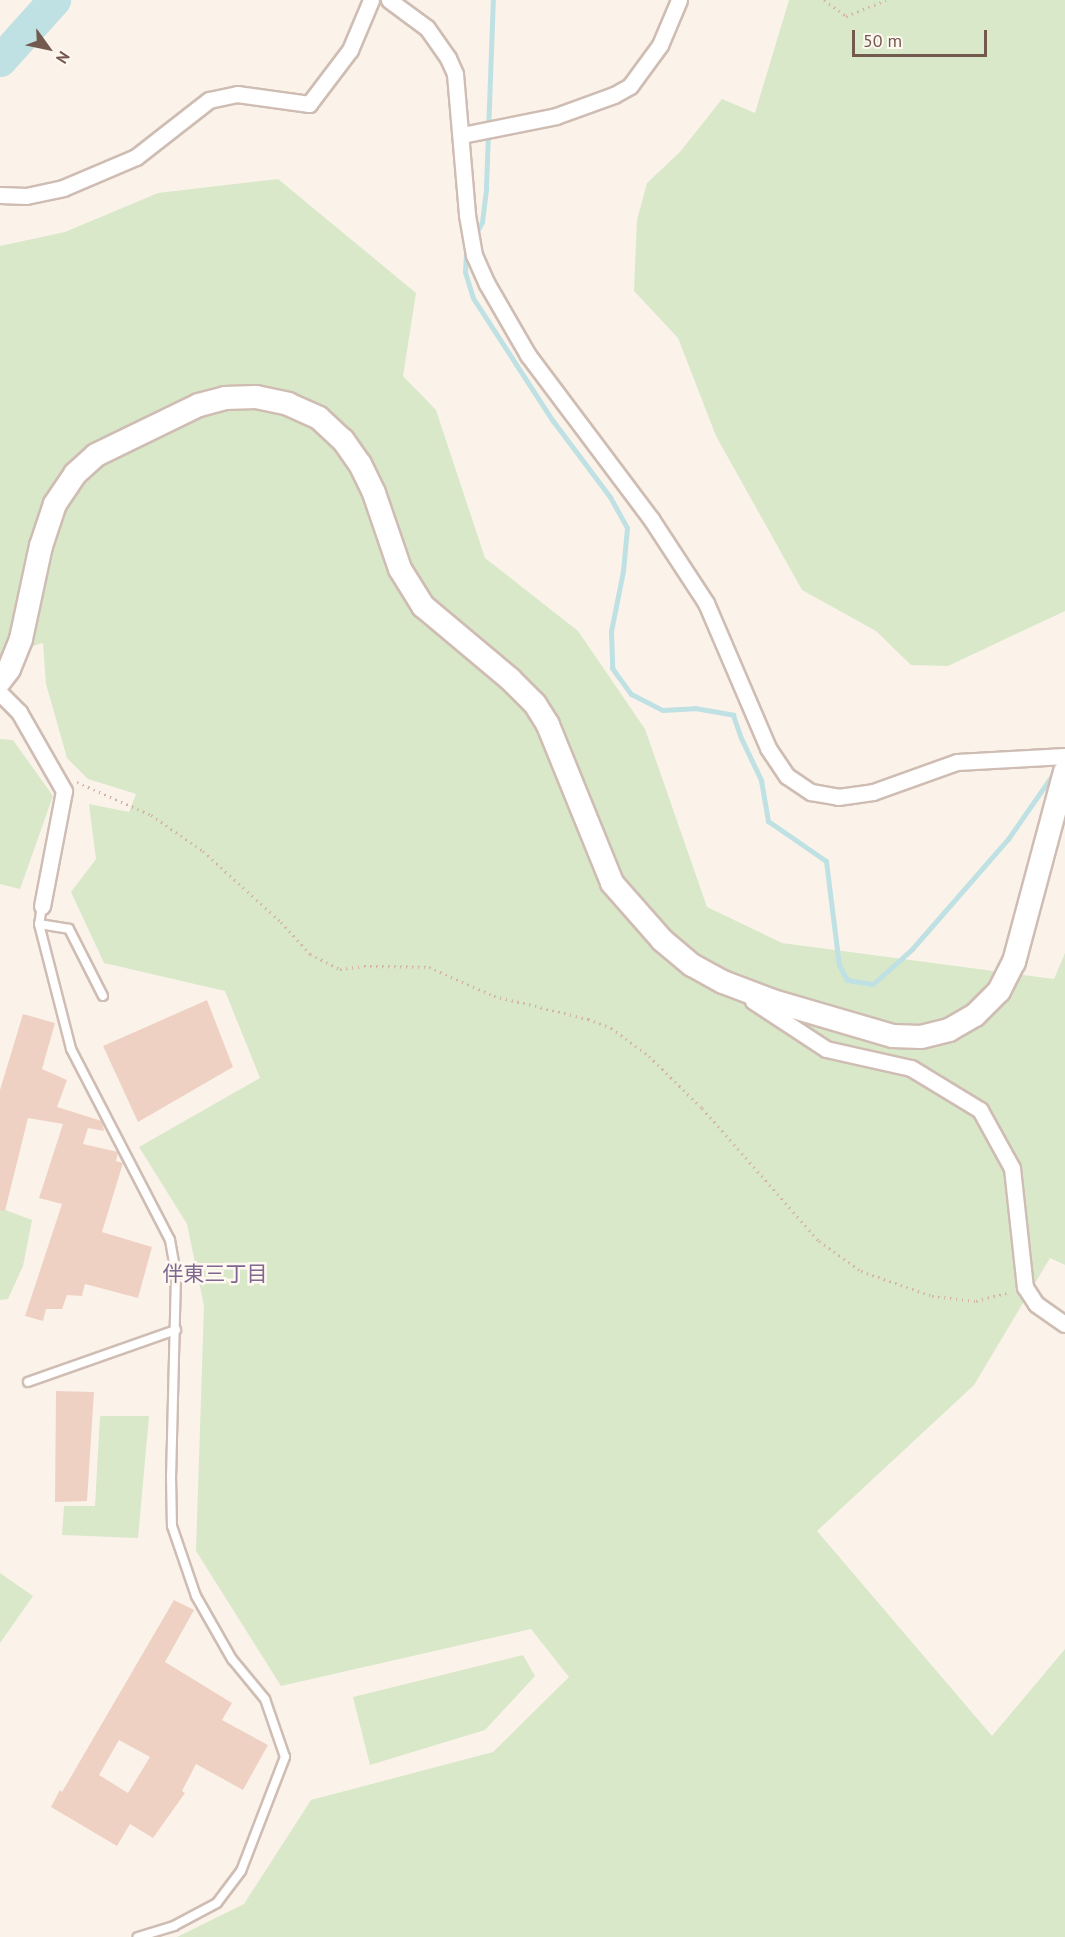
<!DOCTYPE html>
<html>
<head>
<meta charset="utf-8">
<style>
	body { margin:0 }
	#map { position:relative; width:1065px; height:1937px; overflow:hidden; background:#fbf3ea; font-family:"PT Sans","Noto Sans JP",sans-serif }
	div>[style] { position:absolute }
	.green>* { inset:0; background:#d8e8c9 }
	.stream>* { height:5px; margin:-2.5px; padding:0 2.5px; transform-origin:2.5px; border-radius:2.5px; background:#bfe1e4 }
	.river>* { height:33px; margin:-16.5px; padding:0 16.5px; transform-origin:16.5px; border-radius:16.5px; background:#bfe1e4 }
	.building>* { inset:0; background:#efd1c4 }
	.path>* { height:3px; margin-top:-1.5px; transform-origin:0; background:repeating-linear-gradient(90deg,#d4b5a6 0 1.5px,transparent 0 6px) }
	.roads { filter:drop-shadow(2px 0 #cfbdb3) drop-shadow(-2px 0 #cfbdb3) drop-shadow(0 2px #cfbdb3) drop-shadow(0 -2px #cfbdb3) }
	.lane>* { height:8px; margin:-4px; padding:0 4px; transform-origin:4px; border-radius:4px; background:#fff }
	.street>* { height:15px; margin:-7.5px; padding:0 7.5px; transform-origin:7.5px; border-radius:7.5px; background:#fff }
	.secondary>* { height:22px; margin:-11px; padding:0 11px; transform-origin:11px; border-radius:11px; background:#fff }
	span { translate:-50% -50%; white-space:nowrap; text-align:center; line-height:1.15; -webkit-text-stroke:5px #fef8f0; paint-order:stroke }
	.neighbourhood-label { font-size:21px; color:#7f6790 }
	.north { position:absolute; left:18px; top:18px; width:60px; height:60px; -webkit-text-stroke:4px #fef8f0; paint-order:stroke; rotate:123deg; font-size:16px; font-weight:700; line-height:24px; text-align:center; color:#74594f }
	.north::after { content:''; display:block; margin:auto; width:21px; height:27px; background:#74594f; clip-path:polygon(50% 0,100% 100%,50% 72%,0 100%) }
	.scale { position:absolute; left:852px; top:30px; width:135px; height:27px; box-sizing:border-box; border:3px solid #74594f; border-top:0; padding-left:8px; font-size:18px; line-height:21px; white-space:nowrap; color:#74594f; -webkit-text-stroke:4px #fef8f0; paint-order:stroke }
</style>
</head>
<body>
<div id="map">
	<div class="green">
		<i style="clip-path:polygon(789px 0,1065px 0,1065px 611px,948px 666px,911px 665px,876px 631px,802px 590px,716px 436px,678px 338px,634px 291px,637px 220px,647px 183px,680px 152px,722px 99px,755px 113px)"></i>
		<i style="clip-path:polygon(278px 179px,416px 293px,403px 376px,436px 410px,485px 558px,578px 631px,645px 729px,707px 907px,782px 943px,1054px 979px,1065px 953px,1065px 1265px,1050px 1258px,974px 1385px,817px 1531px,992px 1736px,1065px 1649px,1065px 1937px,177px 1937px,244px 1904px,311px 1800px,493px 1752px,569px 1677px,531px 1629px,281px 1686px,196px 1551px,204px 1306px,187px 1224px,139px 1147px,260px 1078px,225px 991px,104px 963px,71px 892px,96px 859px,89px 804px,129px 812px,136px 794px,88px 779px,67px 758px,46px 684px,43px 643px,0 655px,0 246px,65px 232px,158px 193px)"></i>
		<i style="clip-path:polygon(0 739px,13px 740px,53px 796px,20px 889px,0 884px)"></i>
		<i style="clip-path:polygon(0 1208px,32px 1220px,23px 1266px,8px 1299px,0 1300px)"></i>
		<i style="clip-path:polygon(100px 1416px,149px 1416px,138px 1538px,62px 1535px,64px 1506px,95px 1506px)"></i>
		<i style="clip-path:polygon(0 1573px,33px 1596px,0 1643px)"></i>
		<i style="clip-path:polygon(523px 1655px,535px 1676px,485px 1730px,370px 1765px,353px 1697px)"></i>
	</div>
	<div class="stream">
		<i style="left:474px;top:236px;width:16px;rotate:-60deg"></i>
		<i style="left:482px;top:222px;width:35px;rotate:-83deg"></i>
		<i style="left:486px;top:187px;width:187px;rotate:-87.9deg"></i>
		<i style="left:469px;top:247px;width:7px;rotate:117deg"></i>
		<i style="left:466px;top:253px;width:19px;rotate:93deg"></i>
		<i style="left:465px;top:272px;width:27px;rotate:73deg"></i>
		<i style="left:473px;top:298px;width:147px;rotate:57deg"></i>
		<i style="left:553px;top:421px;width:95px;rotate:53.1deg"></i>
		<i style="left:610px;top:497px;width:35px;rotate:61deg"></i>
		<i style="left:627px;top:528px;width:43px;rotate:95.3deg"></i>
		<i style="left:623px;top:571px;width:61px;rotate:101.3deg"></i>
		<i style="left:611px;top:631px;width:37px;rotate:88deg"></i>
		<i style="left:612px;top:668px;width:32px;rotate:54deg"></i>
		<i style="left:631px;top:694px;width:35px;rotate:27deg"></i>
		<i style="left:662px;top:710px;width:33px;rotate:-3deg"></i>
		<i style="left:695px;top:708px;width:39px;rotate:10deg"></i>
		<i style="left:733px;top:715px;width:24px;rotate:71deg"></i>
		<i style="left:741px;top:738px;width:47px;rotate:64.5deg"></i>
		<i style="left:761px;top:780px;width:42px;rotate:80.3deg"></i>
		<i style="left:768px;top:821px;width:70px;rotate:34.6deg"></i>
		<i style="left:826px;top:861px;width:105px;rotate:82.9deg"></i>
		<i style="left:839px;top:965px;width:17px;rotate:62deg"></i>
		<i style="left:847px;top:980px;width:26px;rotate:9deg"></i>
		<i style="left:873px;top:984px;width:52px;rotate:-41.9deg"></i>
		<i style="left:912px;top:949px;width:146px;rotate:-48.9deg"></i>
		<i style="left:1008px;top:839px;width:84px;rotate:-55.2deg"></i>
	</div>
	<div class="river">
		<i style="left:0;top:60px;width:81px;rotate:-48deg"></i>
	</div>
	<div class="building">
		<i style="clip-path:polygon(207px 1000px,233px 1067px,138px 1122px,103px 1046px)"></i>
		<i style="clip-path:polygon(23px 1014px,55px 1023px,42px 1069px,67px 1080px,57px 1107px,102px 1121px,104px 1131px,88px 1128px,83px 1144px,118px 1152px,116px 1161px,123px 1163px,102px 1232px,152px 1247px,138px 1298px,85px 1284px,82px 1296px,67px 1295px,62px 1309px,46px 1309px,43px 1321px,25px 1316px,62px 1204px,39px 1198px,63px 1124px,28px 1118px,5px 1211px,0 1210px,0 1090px)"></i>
		<i style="clip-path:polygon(56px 1391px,94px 1392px,87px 1501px,55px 1502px)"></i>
		<i style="clip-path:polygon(evenodd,174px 1600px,194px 1610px,165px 1662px,232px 1703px,222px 1720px,268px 1745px,243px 1790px,196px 1764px,182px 1791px,185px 1793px,153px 1838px,130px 1824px,117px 1846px,51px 1807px,60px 1790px,62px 1792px,174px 1600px,119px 1740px,150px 1757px,128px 1793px,99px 1775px,119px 1740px)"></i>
	</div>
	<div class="path">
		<i style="left:824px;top:0;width:27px;rotate:36deg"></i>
		<i style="left:846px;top:16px;width:43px;rotate:-21.8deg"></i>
		<i style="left:77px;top:782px;width:81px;rotate:24deg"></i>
		<i style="left:151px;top:815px;width:63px;rotate:34.7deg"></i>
		<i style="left:203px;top:851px;width:105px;rotate:42.3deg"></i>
		<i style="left:281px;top:922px;width:43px;rotate:47.8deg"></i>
		<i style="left:310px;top:954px;width:34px;rotate:27deg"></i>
		<i style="left:340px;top:969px;width:24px;rotate:-7deg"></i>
		<i style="left:364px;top:966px;width:65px;rotate:0.9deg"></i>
		<i style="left:429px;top:967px;width:71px;rotate:24deg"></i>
		<i style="left:494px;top:996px;width:97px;rotate:13.7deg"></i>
		<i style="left:588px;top:1019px;width:25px;rotate:21deg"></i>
		<i style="left:611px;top:1028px;width:47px;rotate:36.4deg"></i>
		<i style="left:649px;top:1056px;width:74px;rotate:44.5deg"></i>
		<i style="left:702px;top:1108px;width:177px;rotate:48.7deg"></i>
		<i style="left:819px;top:1241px;width:52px;rotate:35.5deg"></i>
		<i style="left:861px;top:1271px;width:75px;rotate:19.4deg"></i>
		<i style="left:932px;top:1296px;width:44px;rotate:6.5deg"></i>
		<i style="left:976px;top:1301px;width:34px;rotate:-15deg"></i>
	</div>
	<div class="roads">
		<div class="lane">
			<i style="left:42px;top:906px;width:18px;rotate:99deg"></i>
			<i style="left:39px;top:924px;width:129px;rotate:75.6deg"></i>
			<i style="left:71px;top:1049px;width:215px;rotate:62.6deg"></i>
			<i style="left:170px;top:1240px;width:36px;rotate:80deg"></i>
			<i style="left:176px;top:1275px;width:201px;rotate:91.4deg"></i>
			<i style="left:171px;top:1476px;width:50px;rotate:88.9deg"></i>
			<i style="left:172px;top:1526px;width:74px;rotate:71.1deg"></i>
			<i style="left:196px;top:1596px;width:73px;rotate:60.3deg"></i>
			<i style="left:232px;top:1659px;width:52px;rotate:50.5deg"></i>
			<i style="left:265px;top:1699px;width:61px;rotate:71deg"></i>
			<i style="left:285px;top:1757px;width:122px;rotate:111.1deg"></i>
			<i style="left:241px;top:1871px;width:40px;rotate:127deg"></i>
			<i style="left:217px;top:1903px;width:49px;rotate:151.9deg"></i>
			<i style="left:174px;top:1926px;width:38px;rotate:163deg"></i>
			<i style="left:39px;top:924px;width:30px;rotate:9deg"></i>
			<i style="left:69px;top:929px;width:75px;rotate:63.1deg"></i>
			<i style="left:28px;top:1382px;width:157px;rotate:-19.4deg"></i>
		</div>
		<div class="street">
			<i style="left:389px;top:0;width:47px;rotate:36.4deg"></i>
			<i style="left:427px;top:28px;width:37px;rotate:55deg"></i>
			<i style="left:448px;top:58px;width:17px;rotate:66deg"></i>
			<i style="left:455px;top:74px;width:142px;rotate:85.1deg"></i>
			<i style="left:467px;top:215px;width:41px;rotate:80.1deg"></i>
			<i style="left:474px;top:255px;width:32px;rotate:66deg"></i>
			<i style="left:487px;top:284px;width:82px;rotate:60deg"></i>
			<i style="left:528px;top:355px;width:205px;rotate:53.1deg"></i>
			<i style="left:651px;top:519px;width:100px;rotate:56.8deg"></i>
			<i style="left:706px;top:603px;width:158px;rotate:66.8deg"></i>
			<i style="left:768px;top:748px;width:34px;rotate:56deg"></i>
			<i style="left:787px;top:776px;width:29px;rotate:34deg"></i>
			<i style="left:811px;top:792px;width:27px;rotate:10deg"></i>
			<i style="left:838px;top:797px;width:35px;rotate:-8deg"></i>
			<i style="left:873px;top:792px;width:89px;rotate:-19.7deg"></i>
			<i style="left:957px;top:762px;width:108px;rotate:-3.2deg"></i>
			<i style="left:462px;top:135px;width:96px;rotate:-11.4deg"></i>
			<i style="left:556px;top:116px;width:62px;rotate:-19.9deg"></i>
			<i style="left:614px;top:95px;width:18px;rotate:-29deg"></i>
			<i style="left:630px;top:86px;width:51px;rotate:-53.8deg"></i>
			<i style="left:660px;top:45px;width:49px;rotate:-67.1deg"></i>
			<i style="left:0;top:195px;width:26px;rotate:2deg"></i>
			<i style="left:26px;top:196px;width:38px;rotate:-12deg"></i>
			<i style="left:63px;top:188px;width:79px;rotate:-23deg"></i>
			<i style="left:136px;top:157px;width:93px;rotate:-38deg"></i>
			<i style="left:209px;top:100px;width:29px;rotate:-12deg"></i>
			<i style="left:237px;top:94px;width:73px;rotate:7.9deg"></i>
			<i style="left:309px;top:104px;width:68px;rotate:-52.8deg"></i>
			<i style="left:350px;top:50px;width:54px;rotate:-67.2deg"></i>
			<i style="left:0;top:693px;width:27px;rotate:45deg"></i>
			<i style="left:19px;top:712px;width:91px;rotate:60.3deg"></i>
			<i style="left:64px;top:791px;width:117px;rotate:100.8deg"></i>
			<i style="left:753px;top:1001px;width:87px;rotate:33.3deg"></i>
			<i style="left:826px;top:1049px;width:87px;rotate:12.6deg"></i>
			<i style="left:911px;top:1068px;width:81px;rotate:31.3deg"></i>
			<i style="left:980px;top:1110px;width:66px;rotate:61.1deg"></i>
			<i style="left:1012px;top:1168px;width:120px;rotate:83.8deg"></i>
			<i style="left:1025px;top:1287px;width:20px;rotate:57deg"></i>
			<i style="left:1036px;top:1304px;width:35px;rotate:35deg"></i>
		</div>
		<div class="secondary">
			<i style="left:0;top:681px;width:15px;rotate:-53deg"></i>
			<i style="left:9px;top:669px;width:32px;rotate:-68deg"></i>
			<i style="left:21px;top:639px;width:95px;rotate:-77.9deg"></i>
			<i style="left:41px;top:546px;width:44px;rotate:-71.6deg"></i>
			<i style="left:55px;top:504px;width:36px;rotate:-56deg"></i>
			<i style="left:75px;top:474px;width:28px;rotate:-42deg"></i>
			<i style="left:96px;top:455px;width:114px;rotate:-25.9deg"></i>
			<i style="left:199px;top:405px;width:27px;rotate:-15deg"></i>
			<i style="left:225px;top:398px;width:31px;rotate:-2deg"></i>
			<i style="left:256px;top:397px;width:33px;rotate:12deg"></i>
			<i style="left:288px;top:404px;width:34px;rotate:24deg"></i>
			<i style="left:319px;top:418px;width:33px;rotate:43deg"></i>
			<i style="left:343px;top:440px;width:29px;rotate:55deg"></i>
			<i style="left:360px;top:464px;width:32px;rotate:64deg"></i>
			<i style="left:374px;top:493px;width:80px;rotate:71.1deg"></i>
			<i style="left:400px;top:569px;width:44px;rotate:58.1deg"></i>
			<i style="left:423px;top:606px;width:114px;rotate:40deg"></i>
			<i style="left:510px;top:679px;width:35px;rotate:45deg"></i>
			<i style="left:535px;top:704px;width:25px;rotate:58deg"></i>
			<i style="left:548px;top:725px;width:170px;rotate:67.9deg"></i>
			<i style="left:612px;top:883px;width:76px;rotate:48.7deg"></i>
			<i style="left:662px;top:940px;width:39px;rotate:40deg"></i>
			<i style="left:692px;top:965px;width:35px;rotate:29deg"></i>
			<i style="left:723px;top:982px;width:53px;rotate:20.8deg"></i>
			<i style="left:773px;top:1001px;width:125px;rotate:16.3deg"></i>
			<i style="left:893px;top:1036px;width:28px;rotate:2deg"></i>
			<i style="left:921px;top:1037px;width:29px;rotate:-14deg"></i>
			<i style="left:949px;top:1030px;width:30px;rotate:-30deg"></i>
			<i style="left:975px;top:1015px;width:34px;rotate:-45deg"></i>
			<i style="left:999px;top:991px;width:33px;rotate:-63deg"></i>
			<i style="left:1014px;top:962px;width:197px;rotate:-75deg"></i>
		</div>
	</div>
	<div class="neighbourhood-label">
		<span style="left:215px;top:1274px">伴東三丁目</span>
	</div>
	<div class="north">N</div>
	<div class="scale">50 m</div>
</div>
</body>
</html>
